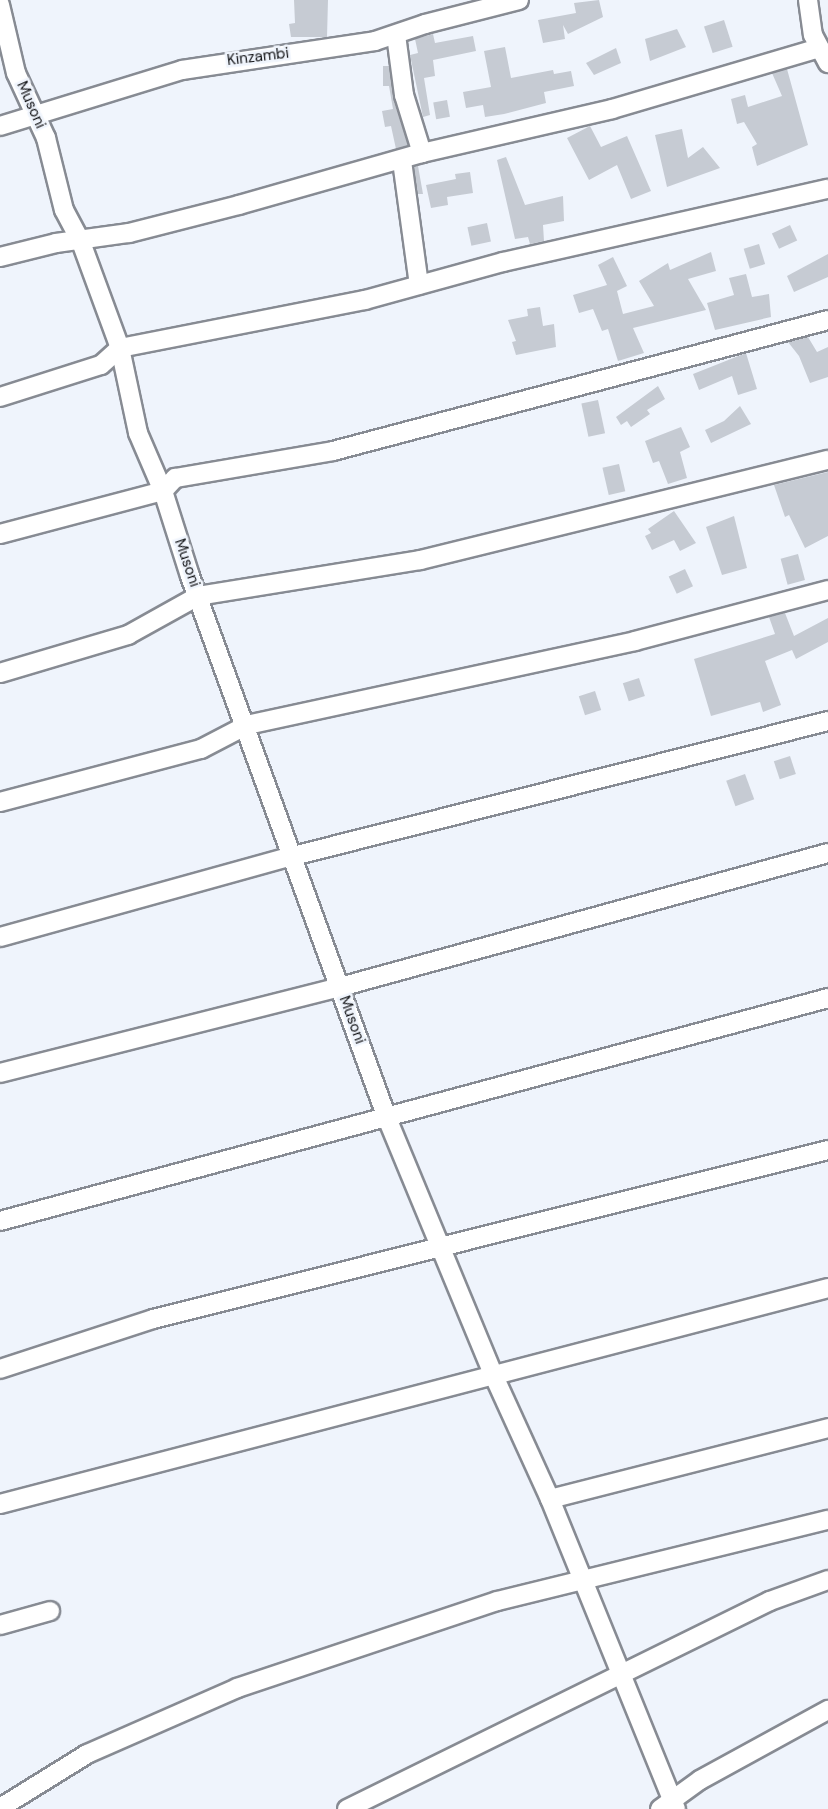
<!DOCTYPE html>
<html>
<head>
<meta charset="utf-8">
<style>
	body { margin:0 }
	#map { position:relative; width:828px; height:1809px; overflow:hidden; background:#eff4fc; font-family:"DM Sans",sans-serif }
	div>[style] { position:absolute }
	.building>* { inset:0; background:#c6cbd3; transform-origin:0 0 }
	.roads { filter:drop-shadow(2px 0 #878b93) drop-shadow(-2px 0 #878b93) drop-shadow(0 2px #878b93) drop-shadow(0 -2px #878b93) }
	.street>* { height:18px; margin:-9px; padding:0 9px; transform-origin:9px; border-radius:9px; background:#fff }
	span { translate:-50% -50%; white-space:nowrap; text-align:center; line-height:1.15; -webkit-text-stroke:5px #eff4fc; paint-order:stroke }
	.street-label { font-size:15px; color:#121316 }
</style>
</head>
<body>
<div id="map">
	<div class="building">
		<i style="clip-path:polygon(294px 0,328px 0,327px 37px,291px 37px,289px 24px,295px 23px)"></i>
		<i style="clip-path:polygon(599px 0,603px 17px,568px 34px,563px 25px,565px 39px,543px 43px,538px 20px,576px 13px,574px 3px)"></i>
		<i style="left:724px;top:20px;width:28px;height:21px;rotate:72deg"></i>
		<i style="clip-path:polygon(677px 29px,686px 47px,650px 61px,645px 39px)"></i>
		<i style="clip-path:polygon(433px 34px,435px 43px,473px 36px,476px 51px,433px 60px,435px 76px,424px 78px,430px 115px,423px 117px,410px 55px,418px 53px,415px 39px)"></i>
		<i style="clip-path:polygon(505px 47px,511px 78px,553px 70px,554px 74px,571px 71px,574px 86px,544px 92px,546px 103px,504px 114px,485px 117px,483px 105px,466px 108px,463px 92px,491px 87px,484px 51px)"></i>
		<i style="clip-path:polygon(616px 48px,621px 63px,594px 75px,586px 63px)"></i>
		<i style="clip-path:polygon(383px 66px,389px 66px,393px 98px,408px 145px,396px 149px,391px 126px,385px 127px,382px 111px,393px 109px,389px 86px,383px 86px)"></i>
		<i style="clip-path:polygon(787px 69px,808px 145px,757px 166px,752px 147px,757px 144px,744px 122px,737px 124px,731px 99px,745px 95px,748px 107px,782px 96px,772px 73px)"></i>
		<i style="left:447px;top:100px;width:17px;height:14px;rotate:80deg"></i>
		<i style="clip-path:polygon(590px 126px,601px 147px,627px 136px,651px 191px,631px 199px,617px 165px,589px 180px,567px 138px)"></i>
		<i style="clip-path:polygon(682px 129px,688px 158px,703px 147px,720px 168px,667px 187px,655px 135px)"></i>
		<i style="clip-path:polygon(506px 157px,525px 205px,563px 196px,564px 221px,543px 225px,544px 241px,530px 244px,528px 237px,515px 239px,497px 160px)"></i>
		<i style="clip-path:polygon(418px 166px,423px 194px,418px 194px,414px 167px)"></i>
		<i style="clip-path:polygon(470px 172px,473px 193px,447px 197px,448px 205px,431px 208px,426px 185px,456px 179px,455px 174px)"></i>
		<i style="left:487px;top:223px;width:19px;height:20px;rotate:78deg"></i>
		<i style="left:790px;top:225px;width:17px;height:20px;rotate:65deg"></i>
		<i style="left:759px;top:244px;width:21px;height:16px;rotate:73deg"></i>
		<i style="clip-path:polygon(711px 252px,716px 271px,688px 279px,706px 310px,633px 328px,644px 353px,618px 361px,608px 329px,602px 331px,593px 309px,579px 313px,573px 295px,607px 285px,598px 265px,613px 257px,627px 286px,617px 291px,623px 314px,654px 306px,639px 281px,668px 263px,670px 270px)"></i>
		<i style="clip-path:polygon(828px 254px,828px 277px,794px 292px,787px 276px)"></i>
		<i style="clip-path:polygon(746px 274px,752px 297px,769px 294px,771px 317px,715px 330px,707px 303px,734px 295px,729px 278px)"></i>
		<i style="clip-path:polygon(540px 307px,543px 326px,554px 324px,556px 347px,516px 355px,512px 342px,516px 341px,508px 320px,528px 316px,527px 309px)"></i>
		<i style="clip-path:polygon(808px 337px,817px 352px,828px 347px,828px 377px,810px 383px,799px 356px,788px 342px)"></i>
		<i style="clip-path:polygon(746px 353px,757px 389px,738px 395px,732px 376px,699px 390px,693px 374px)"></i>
		<i style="clip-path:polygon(658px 386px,665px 399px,647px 410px,650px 414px,631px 427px,627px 421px,621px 425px,616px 417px)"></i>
		<i style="left:598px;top:400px;width:34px;height:17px;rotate:78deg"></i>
		<i style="clip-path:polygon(740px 406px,751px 424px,711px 443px,705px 430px,724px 421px)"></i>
		<i style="clip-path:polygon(681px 427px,690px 447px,680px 452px,687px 478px,668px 484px,659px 461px,653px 463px,645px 441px)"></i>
		<i style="left:619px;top:464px;width:28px;height:17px;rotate:77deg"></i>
		<i style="clip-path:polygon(828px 472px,828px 536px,805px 548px,789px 515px,785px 517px,774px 485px)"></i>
		<i style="clip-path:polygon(674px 511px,696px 543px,680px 551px,674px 540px,652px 550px,645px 536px,651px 533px,648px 529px)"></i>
		<i style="clip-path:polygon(734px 516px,747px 568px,722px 575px,706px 527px)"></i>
		<i style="left:798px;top:554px;width:27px;height:18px;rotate:75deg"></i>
		<i style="left:685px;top:569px;width:19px;height:18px;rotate:65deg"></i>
		<i style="clip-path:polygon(785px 613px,794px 636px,828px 618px,828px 642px,796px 659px,792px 650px,765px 661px,781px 705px,763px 712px,760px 702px,711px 716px,694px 659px,775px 634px,769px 617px)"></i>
		<i style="left:639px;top:678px;width:19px;height:17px;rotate:72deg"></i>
		<i style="left:595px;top:691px;width:20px;height:17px;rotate:72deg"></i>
		<i style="left:790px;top:756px;width:19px;height:17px;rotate:72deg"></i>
		<i style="left:745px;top:774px;width:27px;height:20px;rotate:70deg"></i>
	</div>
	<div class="roads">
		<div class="street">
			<i style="left:808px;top:0;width:35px;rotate:82deg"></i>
			<i style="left:813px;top:35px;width:32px;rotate:62deg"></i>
			<i style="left:0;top:5px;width:70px;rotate:76.8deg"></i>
			<i style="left:16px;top:73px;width:72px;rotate:65.2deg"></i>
			<i style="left:46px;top:138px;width:74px;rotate:76deg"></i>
			<i style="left:64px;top:210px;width:36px;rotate:62deg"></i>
			<i style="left:81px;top:242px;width:113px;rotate:69.8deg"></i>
			<i style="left:120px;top:348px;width:87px;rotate:78deg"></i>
			<i style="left:138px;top:433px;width:63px;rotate:66.7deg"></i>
			<i style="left:163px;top:491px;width:89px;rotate:72.4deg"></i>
			<i style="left:190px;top:576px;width:577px;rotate:70.03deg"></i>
			<i style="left:387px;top:1118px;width:277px;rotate:67.5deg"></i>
			<i style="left:493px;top:1374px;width:137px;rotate:65.5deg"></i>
			<i style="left:550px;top:1499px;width:335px;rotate:67.9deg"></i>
			<i style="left:396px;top:35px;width:61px;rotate:82.4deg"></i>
			<i style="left:404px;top:95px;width:61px;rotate:72.8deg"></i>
			<i style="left:0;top:126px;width:190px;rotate:-17.1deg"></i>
			<i style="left:182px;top:70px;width:195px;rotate:-8.5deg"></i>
			<i style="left:375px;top:41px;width:53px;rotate:-18.8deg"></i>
			<i style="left:425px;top:24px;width:97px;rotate:-14.3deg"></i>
			<i style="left:402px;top:161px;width:125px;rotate:82.2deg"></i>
			<i style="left:0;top:257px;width:58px;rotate:-14deg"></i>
			<i style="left:56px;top:243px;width:74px;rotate:-7.8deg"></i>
			<i style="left:129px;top:233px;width:114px;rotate:-14.3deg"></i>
			<i style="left:239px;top:205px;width:190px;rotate:-15.9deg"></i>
			<i style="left:422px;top:153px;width:195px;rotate:-13deg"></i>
			<i style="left:612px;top:109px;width:216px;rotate:-16.4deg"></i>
			<i style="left:0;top:397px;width:106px;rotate:-17.6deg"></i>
			<i style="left:101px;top:365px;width:25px;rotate:-42deg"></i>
			<i style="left:120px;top:348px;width:250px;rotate:-11.1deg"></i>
			<i style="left:365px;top:300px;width:143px;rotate:-15.4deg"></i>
			<i style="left:503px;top:262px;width:333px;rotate:-12.7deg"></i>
			<i style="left:0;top:534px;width:169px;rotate:-14.8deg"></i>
			<i style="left:163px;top:491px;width:18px;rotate:-47deg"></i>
			<i style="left:175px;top:478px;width:160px;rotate:-9.7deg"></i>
			<i style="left:333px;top:451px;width:512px;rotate:-14.82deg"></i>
			<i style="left:0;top:673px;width:134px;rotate:-16.5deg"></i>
			<i style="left:128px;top:635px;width:80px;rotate:-29.1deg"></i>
			<i style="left:198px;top:596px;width:225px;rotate:-9.2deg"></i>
			<i style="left:420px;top:560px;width:420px;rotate:-13.8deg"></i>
			<i style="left:0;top:802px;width:208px;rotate:-14.8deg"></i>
			<i style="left:201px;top:749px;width:52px;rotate:-27.6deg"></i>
			<i style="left:247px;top:725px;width:397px;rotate:-12.2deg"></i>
			<i style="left:635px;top:641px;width:200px;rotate:-14.8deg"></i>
			<i style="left:0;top:937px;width:304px;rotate:-15.5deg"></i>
			<i style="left:293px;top:856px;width:552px;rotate:-14.16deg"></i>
			<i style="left:0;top:1073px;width:351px;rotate:-14.2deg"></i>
			<i style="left:340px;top:987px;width:506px;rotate:-15.35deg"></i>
			<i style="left:0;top:1221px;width:858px;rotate:-15.07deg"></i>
			<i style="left:0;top:1369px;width:161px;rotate:-18.1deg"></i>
			<i style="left:153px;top:1319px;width:696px;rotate:-14.06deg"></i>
			<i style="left:550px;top:1499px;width:287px;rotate:-14.3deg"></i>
			<i style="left:0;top:1504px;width:856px;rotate:-14.62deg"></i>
			<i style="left:0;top:1625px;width:52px;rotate:-15.6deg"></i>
			<i style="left:0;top:1808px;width:102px;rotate:-31.8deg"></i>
			<i style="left:87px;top:1754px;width:164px;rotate:-23.7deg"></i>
			<i style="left:237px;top:1688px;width:274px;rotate:-18.5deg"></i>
			<i style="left:497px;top:1601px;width:341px;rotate:-13.8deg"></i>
			<i style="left:347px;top:1809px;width:471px;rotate:-26.2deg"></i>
			<i style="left:770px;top:1601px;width:62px;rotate:-19.9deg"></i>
			<i style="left:660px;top:1809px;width:49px;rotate:-35.9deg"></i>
			<i style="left:700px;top:1780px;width:146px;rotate:-28.7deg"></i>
		</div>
	</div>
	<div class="street-label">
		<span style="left:258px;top:57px;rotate:-7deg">Kinzambi</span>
		<span style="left:31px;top:105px;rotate:66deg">Musoni</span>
		<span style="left:187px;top:563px;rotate:71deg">Musoni</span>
		<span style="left:352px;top:1020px;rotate:70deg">Musoni</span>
	</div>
</div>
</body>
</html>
